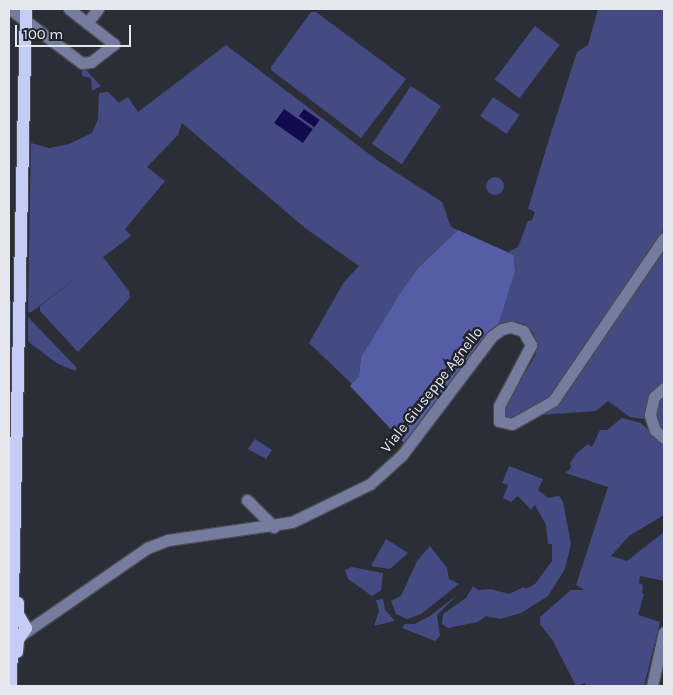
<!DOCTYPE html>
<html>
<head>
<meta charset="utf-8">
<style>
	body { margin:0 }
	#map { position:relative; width:673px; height:695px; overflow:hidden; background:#2c2e37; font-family:Karla,sans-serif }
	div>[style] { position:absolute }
	.green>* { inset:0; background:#444a82; transform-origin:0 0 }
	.round { border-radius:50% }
	.forest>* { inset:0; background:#565da7 }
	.water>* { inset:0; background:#12094e; transform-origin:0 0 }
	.roads { filter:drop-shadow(1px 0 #4a4c54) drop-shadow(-1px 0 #4a4c54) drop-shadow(0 1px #4a4c54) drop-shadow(0 -1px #4a4c54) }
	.minor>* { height:11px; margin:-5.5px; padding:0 5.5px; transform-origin:5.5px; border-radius:5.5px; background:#767c9e }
	.major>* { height:12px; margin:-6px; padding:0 6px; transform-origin:6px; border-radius:6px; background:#c5ccf6 }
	span { translate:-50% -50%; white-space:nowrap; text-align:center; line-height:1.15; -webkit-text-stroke:5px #22242d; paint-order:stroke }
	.street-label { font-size:15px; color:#e5e7ed }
	.frame { position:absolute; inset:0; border:10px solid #e5e7ed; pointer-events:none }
	.scale { position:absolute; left:15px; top:25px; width:116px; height:22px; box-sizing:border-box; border:2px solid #e5e7ed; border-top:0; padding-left:6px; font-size:15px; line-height:18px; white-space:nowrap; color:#e5e7ed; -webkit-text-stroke:4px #22242d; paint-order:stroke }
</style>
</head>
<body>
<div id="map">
	<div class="green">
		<i style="clip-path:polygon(598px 9px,664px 9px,664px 229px,553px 395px,510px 419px,504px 419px,504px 408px,535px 356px,537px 347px,534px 334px,526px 325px,515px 321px,499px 323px,515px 272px,514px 255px,508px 252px,518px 247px,528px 221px,532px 220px,535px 212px,528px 209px,549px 139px,577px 52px,588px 45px)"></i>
		<i style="clip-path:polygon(311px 12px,316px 12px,406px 79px,361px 138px,271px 70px,271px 67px)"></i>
		<i style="left:535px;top:26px;width:31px;height:67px;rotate:37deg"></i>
		<i style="clip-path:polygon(226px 45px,377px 160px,442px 202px,451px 227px,458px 230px,418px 268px,402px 290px,361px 357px,359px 376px,352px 384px,309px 343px,344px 282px,359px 266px,305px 228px,182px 123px,178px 135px,147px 167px,165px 181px,125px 229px,131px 236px,103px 257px,129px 291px,130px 298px,78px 352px,40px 311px,40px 306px,89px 268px,30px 313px,28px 311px,31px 143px,49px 148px,69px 144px,92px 133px,98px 119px,99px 93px,108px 92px,119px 103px,128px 97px,138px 112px)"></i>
		<i style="clip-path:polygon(66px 56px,85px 69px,101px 86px,92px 91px,91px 78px,82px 76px,82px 70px,66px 59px)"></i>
		<i style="left:411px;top:86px;width:36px;height:70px;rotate:34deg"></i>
		<i style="left:493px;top:97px;width:32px;height:23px;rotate:34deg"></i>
		<i class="round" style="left:486px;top:177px;width:18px;height:18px"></i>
		<i style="clip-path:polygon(664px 248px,664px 381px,649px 394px,644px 419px,630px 417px,608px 401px,596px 411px,540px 415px,561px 400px)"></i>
		<i style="clip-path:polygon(9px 299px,11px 301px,10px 394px,9px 393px)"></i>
		<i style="clip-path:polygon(28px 317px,76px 367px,76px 371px,58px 364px,31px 344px,28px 340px)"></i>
		<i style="clip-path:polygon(664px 393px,664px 431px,654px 416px,660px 397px)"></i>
		<i style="clip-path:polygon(622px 418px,641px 423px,664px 445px,664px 515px,629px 536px,611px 556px,627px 561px,664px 532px,664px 581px,640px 576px,639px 583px,643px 585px,642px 593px,644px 594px,638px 615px,660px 622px,644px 686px,586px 686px,585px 683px,576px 686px,553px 641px,540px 624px,540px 617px,571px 590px,584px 590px,576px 585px,608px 487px,565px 473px,571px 468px,570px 463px,577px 453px,588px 444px,591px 447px,593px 445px,600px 430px,607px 430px)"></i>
		<i style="clip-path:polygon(255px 439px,272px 450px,266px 459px,248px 449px)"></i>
		<i style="clip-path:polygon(509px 466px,543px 479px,538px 490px,548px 498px,559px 496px,563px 502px,571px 544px,565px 569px,548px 596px,521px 613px,500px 619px,486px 616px,478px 622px,448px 628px,442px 624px,443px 614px,466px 598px,473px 586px,478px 590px,491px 589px,509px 594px,524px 587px,526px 589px,535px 584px,552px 561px,552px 544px,548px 544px,546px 525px,535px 505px,531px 510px,518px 496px,511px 502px,503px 498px,508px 485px,502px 483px)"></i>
		<i style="clip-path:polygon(386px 539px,408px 553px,390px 569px,371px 566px)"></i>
		<i style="clip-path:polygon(430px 546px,447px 568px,449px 579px,459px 584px,421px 614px,407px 619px,396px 614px,391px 601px,401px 596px,417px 561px)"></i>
		<i style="clip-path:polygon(352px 567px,383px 573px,381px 590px,372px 596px,348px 579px,345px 570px)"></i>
		<i style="clip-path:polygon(457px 595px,437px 615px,440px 636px,435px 641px,402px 628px,405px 624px,415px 624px,430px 616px)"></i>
		<i style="clip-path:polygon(383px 599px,385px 610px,395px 621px,374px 626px,379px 611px,376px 600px)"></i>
	</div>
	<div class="forest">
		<i style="clip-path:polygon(458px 230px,514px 255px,515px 272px,499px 323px,405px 444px,350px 386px,359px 376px,361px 357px,402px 290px,418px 268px)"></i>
	</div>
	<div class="water">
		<i style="left:284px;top:109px;width:35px;height:17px;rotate:35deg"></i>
		<i style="left:304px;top:109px;width:19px;height:9px;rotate:35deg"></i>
	</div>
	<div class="roads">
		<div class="minor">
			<i style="left:10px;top:9px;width:90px;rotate:36.9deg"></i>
			<i style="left:82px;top:63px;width:9px;rotate:-6deg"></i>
			<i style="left:91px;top:62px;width:29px;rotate:-38deg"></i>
			<i style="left:114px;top:44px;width:57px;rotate:-142.1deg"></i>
			<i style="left:87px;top:23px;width:18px;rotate:-52deg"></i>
			<i style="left:664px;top:388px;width:13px;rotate:138deg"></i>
			<i style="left:654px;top:397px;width:18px;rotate:103deg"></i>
			<i style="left:650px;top:415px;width:16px;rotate:72deg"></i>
			<i style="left:655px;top:430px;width:12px;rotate:42deg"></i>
			<i style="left:247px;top:500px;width:38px;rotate:45deg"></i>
			<i style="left:24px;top:633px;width:150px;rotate:-34.6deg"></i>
			<i style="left:147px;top:548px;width:22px;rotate:-21deg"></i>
			<i style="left:168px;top:540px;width:125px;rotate:-8.3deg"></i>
			<i style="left:292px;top:522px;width:87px;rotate:-26deg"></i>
			<i style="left:370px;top:484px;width:43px;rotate:-42.2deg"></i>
			<i style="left:402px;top:455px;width:149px;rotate:-52.9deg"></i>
			<i style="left:492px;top:336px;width:12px;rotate:-35deg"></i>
			<i style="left:502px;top:329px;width:9px;rotate:-13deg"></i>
			<i style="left:511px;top:327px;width:13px;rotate:18deg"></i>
			<i style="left:523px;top:331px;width:16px;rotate:60deg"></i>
			<i style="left:531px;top:345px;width:69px;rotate:117.7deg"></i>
			<i style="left:499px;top:406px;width:15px;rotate:90deg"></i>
			<i style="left:499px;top:421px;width:13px;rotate:13deg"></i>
			<i style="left:512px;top:424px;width:47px;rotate:-29.3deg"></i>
			<i style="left:553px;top:401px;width:197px;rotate:-55.7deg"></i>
			<i style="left:652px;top:686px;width:55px;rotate:-77.5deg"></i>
		</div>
		<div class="major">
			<i style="left:17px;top:652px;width:12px;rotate:-85deg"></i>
			<i style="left:18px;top:640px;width:14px;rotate:-56deg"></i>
			<i style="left:26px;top:628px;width:16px;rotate:-120deg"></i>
			<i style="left:18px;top:614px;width:11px;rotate:-90deg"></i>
			<i style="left:11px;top:686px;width:677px;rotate:-88.73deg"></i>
		</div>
	</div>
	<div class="street-label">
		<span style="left:432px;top:390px;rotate:-52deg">Viale Giuseppe Agnello</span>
	</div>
	<div class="frame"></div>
	<div class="scale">100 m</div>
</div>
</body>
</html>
